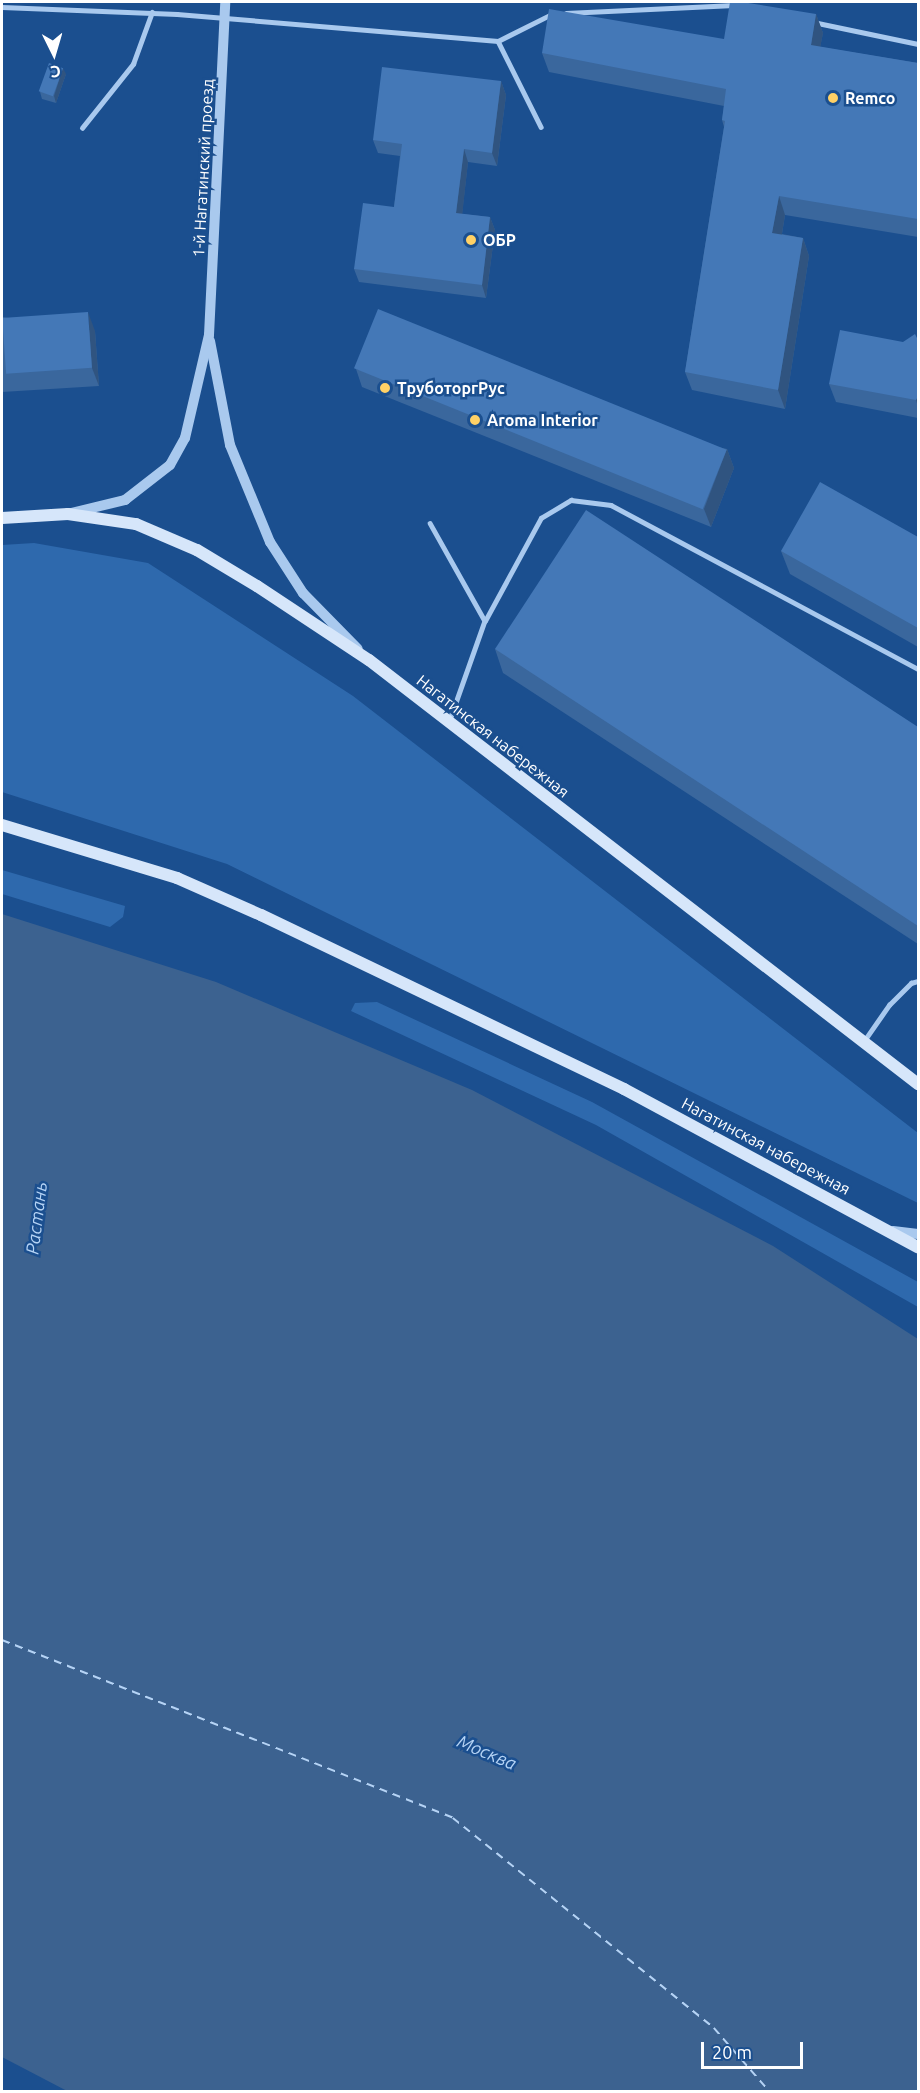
<!DOCTYPE html>
<html>
<head>
<meta charset="utf-8">
<style>
	body { margin:0 }
	#map { position:relative; width:920px; height:2093px; overflow:hidden; background:#1b4f8f; font-family:Ubuntu,sans-serif }
	div>[style] { position:absolute }
	.green>* { inset:0; background:#2e69ad }
	.water>* { inset:0; background:#3c6290 }
	.ferry>* { height:1.5px; margin-top:-0.75px; transform-origin:0; background:repeating-linear-gradient(90deg,#b5d3f5 0 8px,transparent 0 14px) }
	.service>* { height:4.5px; margin:-2.25px; padding:0 2.25px; transform-origin:2.25px; border-radius:2.25px; background:#a9c9ee }
	.tertiary>* { height:10px; margin:-5px; padding:0 5px; transform-origin:5px; border-radius:5px; background:#a9c9ee }
	.secondary>* { height:12px; margin:-6px; padding:0 6px; transform-origin:6px; border-radius:6px; background:#d6e6fa }
	.wall>* { inset:0; background:#3a679d }
	.shaded-wall>* { inset:0; background:#305480 }
	.building>* { inset:0; background:#4478b7; transform-origin:0 0 }
	.dots>* { width:16px; height:16px; translate:-50% -50%; box-sizing:border-box; border:3px solid #1b4f8f; border-radius:50% }
	span { translate:-50% -50%; white-space:nowrap; text-align:center; line-height:1.15; -webkit-text-stroke:5px #1b4f8f; paint-order:stroke }
	.poi-label { font-size:16px; color:#fff; font-weight:700 }
	.left { translate:0 -50%; text-align:left }
	.street-label { font-size:16px; color:#fff }
	.water-label { font-size:18px; color:#b5d3f5; font-style:italic }
	.frame { position:absolute; inset:0; border:3px solid #fff; pointer-events:none }
	.north { position:absolute; left:24px; top:24px; width:60px; height:60px; -webkit-text-stroke:4px #1b4f8f; paint-order:stroke; rotate:175deg; font-size:16px; font-weight:700; line-height:24px; text-align:center; color:#fff }
	.north::after { content:''; display:block; margin:auto; width:21px; height:27px; background:#fff; clip-path:polygon(50% 0,100% 100%,50% 72%,0 100%) }
	.scale { position:absolute; left:701px; top:2042px; width:102px; height:27px; box-sizing:border-box; border:3px solid #fff; border-top:0; padding-left:8px; font-size:18px; line-height:21px; white-space:nowrap; color:#fff; -webkit-text-stroke:4px #1b4f8f; paint-order:stroke }
</style>
</head>
<body>
<div id="map">
	<div class="green">
		<i style="clip-path:polygon(34px 543px,148px 563px,353px 696px,918px 1133px,918px 1203px,227px 864px,2px 792px,2px 545px)"></i>
		<i style="clip-path:polygon(2px 870px,125px 906px,123px 917px,110px 927px,2px 894px)"></i>
		<i style="clip-path:polygon(377px 1002px,592px 1102px,918px 1282px,918px 1307px,596px 1125px,351px 1011px,355px 1003px)"></i>
	</div>
	<div class="water">
		<i style="clip-path:polygon(2px 914px,216px 982px,472px 1090px,773px 1246px,918px 1339px,918px 2091px,69px 2092px,2px 2057px)"></i>
	</div>
	<div class="ferry">
		<i style="left:2px;top:1640px;width:485px;rotate:21.5deg"></i>
		<i style="left:453px;top:1818px;width:335px;rotate:38.8deg"></i>
		<i style="left:714px;top:2028px;width:85px;rotate:48.8deg"></i>
	</div>
	<div class="service">
		<i style="left:2px;top:7px;width:175px;rotate:2.3deg"></i>
		<i style="left:177px;top:14px;width:322px;rotate:4.8deg"></i>
		<i style="left:498px;top:41px;width:60px;rotate:-26.6deg"></i>
		<i style="left:566px;top:13px;width:168px;rotate:-2.7deg"></i>
		<i style="left:813px;top:22px;width:107px;rotate:11.8deg"></i>
		<i style="left:498px;top:41px;width:96px;rotate:63.4deg"></i>
		<i style="left:82px;top:128px;width:82px;rotate:-51.4deg"></i>
		<i style="left:133px;top:64px;width:55px;rotate:-69.9deg"></i>
		<i style="left:430px;top:523px;width:112px;rotate:60.7deg"></i>
		<i style="left:485px;top:621px;width:105px;rotate:109.5deg"></i>
		<i style="left:485px;top:621px;width:117px;rotate:-61.5deg"></i>
		<i style="left:541px;top:518px;width:35px;rotate:-31deg"></i>
		<i style="left:571px;top:500px;width:40px;rotate:7.1deg"></i>
		<i style="left:611px;top:505px;width:348px;rotate:28.1deg"></i>
		<i style="left:864px;top:1041px;width:44px;rotate:-55.2deg"></i>
		<i style="left:889px;top:1005px;width:31px;rotate:-45deg"></i>
		<i style="left:911px;top:983px;width:7px;rotate:-16deg"></i>
	</div>
	<div class="tertiary">
		<i style="left:210px;top:341px;width:106px;rotate:79.1deg"></i>
		<i style="left:230px;top:445px;width:105px;rotate:67.6deg"></i>
		<i style="left:270px;top:542px;width:61px;rotate:57.1deg"></i>
		<i style="left:303px;top:593px;width:78px;rotate:45.5deg"></i>
		<i style="left:71px;top:513px;width:56px;rotate:-13.5deg"></i>
		<i style="left:125px;top:500px;width:57px;rotate:-37.9deg"></i>
		<i style="left:170px;top:465px;width:31px;rotate:-61deg"></i>
		<i style="left:185px;top:438px;width:106px;rotate:-76.9deg"></i>
		<i style="left:209px;top:335px;width:333px;rotate:-87.2deg"></i>
		<i style="left:893px;top:1231px;width:25px;rotate:7deg"></i>
	</div>
	<div class="secondary">
		<i style="left:2px;top:518px;width:66px;rotate:-3.5deg"></i>
		<i style="left:68px;top:514px;width:69px;rotate:8.4deg"></i>
		<i style="left:136px;top:524px;width:66px;rotate:23.1deg"></i>
		<i style="left:197px;top:550px;width:70px;rotate:31deg"></i>
		<i style="left:257px;top:586px;width:134px;rotate:33.5deg"></i>
		<i style="left:369px;top:660px;width:694px;rotate:37.68deg"></i>
		<i style="left:2px;top:825px;width:183px;rotate:16.8deg"></i>
		<i style="left:177px;top:878px;width:92px;rotate:23.8deg"></i>
		<i style="left:261px;top:915px;width:403px;rotate:25.6deg"></i>
		<i style="left:624px;top:1089px;width:334px;rotate:28.3deg"></i>
	</div>
	<div class="wall">
		<i style="clip-path:polygon(816px 14px,823px 33px,820px 47px,918px 63px,918px 237px,785px 215px,782px 234px,803px 238px,809px 256px,785px 409px,692px 390px,685px 372px,724px 127px,722px 120px,724px 106px,549px 72px,542px 53px,724px 39px)"></i>
		<i style="clip-path:polygon(66px 74px,56px 103px,42px 99px,40px 92px)"></i>
		<i style="clip-path:polygon(501px 81px,506px 95px,497px 166px,468px 162px,462px 214px,490px 217px,495px 230px,486px 298px,359px 282px,354px 269px,394px 207px,400px 156px,378px 153px,373px 140px)"></i>
		<i style="clip-path:polygon(2px 317px,95px 331px,99px 386px,2px 392px)"></i>
		<i style="clip-path:polygon(918px 339px,918px 418px,836px 402px,829px 384px,903px 342px)"></i>
		<i style="clip-path:polygon(356px 369px,727px 449px,734px 468px,711px 527px,362px 387px)"></i>
		<i style="clip-path:polygon(918px 537px,918px 647px,790px 574px,781px 551px)"></i>
		<i style="clip-path:polygon(495px 649px,918px 727px,918px 944px,503px 673px)"></i>
	</div>
	<div class="shaded-wall">
		<i style="clip-path:polygon(816px 14px,823px 33px,817px 64px,811px 45px)"></i>
		<i style="clip-path:polygon(63px 68px,66px 74px,56px 103px,54px 96px)"></i>
		<i style="clip-path:polygon(501px 81px,506px 95px,497px 166px,492px 153px)"></i>
		<i style="clip-path:polygon(464px 149px,468px 162px,461px 226px,456px 213px)"></i>
		<i style="clip-path:polygon(779px 196px,785px 215px,779px 252px,772px 233px)"></i>
		<i style="clip-path:polygon(490px 217px,495px 230px,486px 298px,482px 285px)"></i>
		<i style="clip-path:polygon(803px 238px,809px 256px,785px 409px,778px 390px)"></i>
		<i style="clip-path:polygon(88px 312px,95px 331px,99px 386px,92px 368px)"></i>
		<i style="clip-path:polygon(918px 396px,918px 407px,916px 400px)"></i>
		<i style="clip-path:polygon(727px 449px,734px 468px,711px 527px,704px 509px)"></i>
	</div>
	<div class="building">
		<i style="clip-path:polygon(730px 2px,742px 2px,816px 14px,811px 45px,918px 63px,918px 219px,779px 196px,772px 233px,803px 238px,778px 390px,685px 372px,725px 121px,722px 120px,726px 89px,542px 53px,549px 9px,724px 39px)"></i>
		<i style="left:49px;top:63px;width:15px;height:30px;rotate:20deg"></i>
		<i style="clip-path:polygon(382px 67px,501px 81px,492px 153px,464px 149px,456px 213px,490px 217px,482px 285px,354px 269px,363px 203px,394px 207px,402px 144px,373px 140px)"></i>
		<i style="left:378px;top:309px;width:376px;height:64px;rotate:22deg"></i>
		<i style="left:88px;top:312px;width:56px;height:86px;rotate:86deg"></i>
		<i style="clip-path:polygon(840px 330px,903px 342px,915px 334px,918px 340px,918px 396px,916px 400px,829px 384px)"></i>
		<i style="clip-path:polygon(820px 482px,918px 537px,918px 628px,781px 551px)"></i>
		<i style="clip-path:polygon(586px 510px,918px 727px,918px 926px,495px 649px)"></i>
	</div>
	<div class="dots">
		<i style="left:833px;top:98px;background:#ffd166"></i>
		<i style="left:471px;top:240px;background:#ffd166"></i>
		<i style="left:385px;top:388px;background:#ffd166"></i>
		<i style="left:475px;top:420px;background:#ffd166"></i>
	</div>
	<div class="poi-label">
		<span class="left" style="left:845px;top:98px">Remco</span>
		<span class="left" style="left:483px;top:240px">ОБР</span>
		<span class="left" style="left:397px;top:388px">ТруботоргРус</span>
		<span class="left" style="left:487px;top:420px">Aroma Interior</span>
	</div>
	<div class="street-label">
		<span style="left:203px;top:168px;rotate:-87deg">1-й Нагатинский проезд</span>
		<span style="left:493px;top:736px;rotate:38deg">Нагатинская набережная</span>
		<span style="left:766px;top:1146px;rotate:28deg">Нагатинская набережная</span>
	</div>
	<div class="water-label">
		<span style="left:36px;top:1218px;rotate:-83deg">Растань</span>
		<span style="left:487px;top:1752px;rotate:23deg">Москва</span>
	</div>
	<div class="frame"></div>
	<div class="north">С</div>
	<div class="scale">20 m</div>
</div>
</body>
</html>
